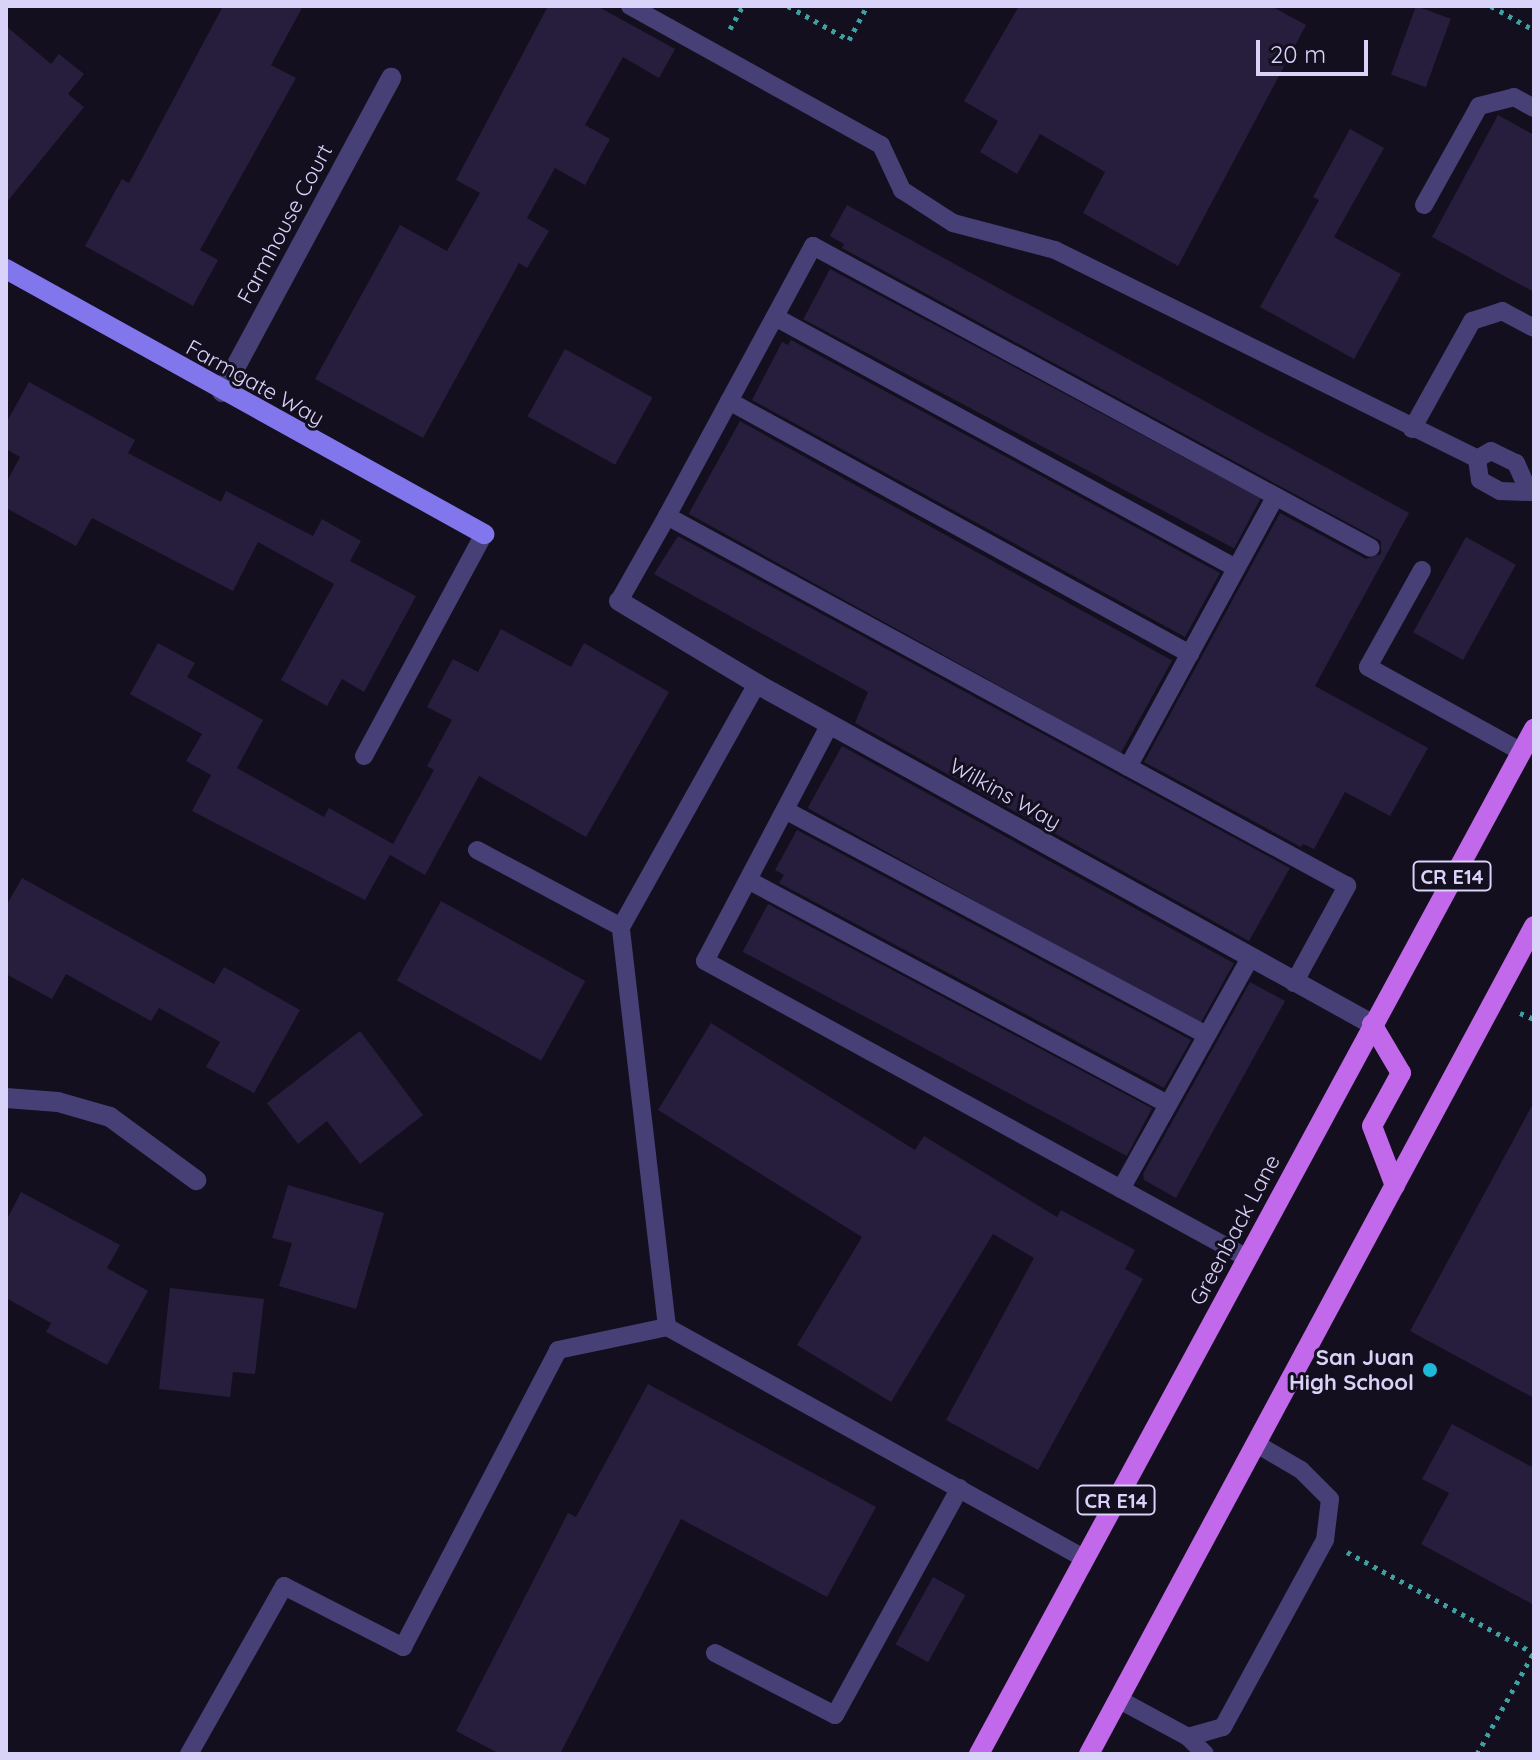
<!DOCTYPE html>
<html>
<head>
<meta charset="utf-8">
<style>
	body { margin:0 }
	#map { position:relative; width:1540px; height:1760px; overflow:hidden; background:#130f1e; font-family:Quicksand,sans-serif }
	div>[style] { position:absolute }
	.building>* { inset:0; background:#261e3c; transform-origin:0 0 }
	.path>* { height:5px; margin-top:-2.5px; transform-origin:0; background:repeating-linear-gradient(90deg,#3da0a1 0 4px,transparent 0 10px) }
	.lane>* { height:18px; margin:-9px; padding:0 9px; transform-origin:9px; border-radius:9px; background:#464076 }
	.street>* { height:20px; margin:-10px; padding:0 10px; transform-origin:10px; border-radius:10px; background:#464076 }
	.secondary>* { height:20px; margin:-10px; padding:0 10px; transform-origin:10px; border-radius:10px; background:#8176ec }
	.primary>* { height:20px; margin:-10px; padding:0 10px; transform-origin:10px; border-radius:10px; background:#c268ea }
	.dots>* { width:22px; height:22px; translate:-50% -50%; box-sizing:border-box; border:4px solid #130f1e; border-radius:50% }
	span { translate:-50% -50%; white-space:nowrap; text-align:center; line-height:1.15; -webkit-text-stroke:6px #130f1e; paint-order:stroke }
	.shield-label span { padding:2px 6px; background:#130f1e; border:2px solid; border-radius:6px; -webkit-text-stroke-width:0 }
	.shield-label { font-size:20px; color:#d9d2f9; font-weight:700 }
	.street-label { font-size:22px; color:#d9d2f9 }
	.poi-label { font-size:22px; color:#d9d2f9; font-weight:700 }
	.right { translate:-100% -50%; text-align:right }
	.frame { position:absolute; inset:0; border:8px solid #d9d2f9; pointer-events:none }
	.scale { position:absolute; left:1256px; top:40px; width:112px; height:36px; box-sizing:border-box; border:4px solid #d9d2f9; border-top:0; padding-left:10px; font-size:24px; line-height:28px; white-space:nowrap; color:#d9d2f9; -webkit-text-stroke:6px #130f1e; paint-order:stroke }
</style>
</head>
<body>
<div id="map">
	<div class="building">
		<i style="clip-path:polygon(223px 6px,303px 6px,271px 65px,296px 78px,200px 250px,218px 260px,193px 306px,85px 246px,122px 179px,129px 183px)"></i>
		<i style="clip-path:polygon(548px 6px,597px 6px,675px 49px,659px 78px,623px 57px,585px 125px,610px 139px,585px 185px,555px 168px,527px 218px,549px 231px,527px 268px,519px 263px,423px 438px,315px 379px,400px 225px,447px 251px,480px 193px,456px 180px)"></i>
		<i style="clip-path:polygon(1019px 6px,1271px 6px,1306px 25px,1178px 266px,1083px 213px,1105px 172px,1040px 134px,1017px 174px,980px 152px,998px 121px,964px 101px)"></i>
		<i style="left:1416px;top:6px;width:37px;height:73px;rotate:20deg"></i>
		<i style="clip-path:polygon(6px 26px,51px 64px,59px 54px,84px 74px,68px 94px,84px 107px,6px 203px)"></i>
		<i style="clip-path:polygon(1498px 115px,1534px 135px,1534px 292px,1432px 237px)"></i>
		<i style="clip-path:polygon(1350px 129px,1384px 148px,1334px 237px,1401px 274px,1354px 359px,1260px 307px,1319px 200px,1313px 197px)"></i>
		<i style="clip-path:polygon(847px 205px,1409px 513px,1315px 686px,1428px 748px,1390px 816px,1345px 792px,1314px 849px,1303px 844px,1301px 847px,1144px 762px,1280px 513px,1366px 559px,1381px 554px,1381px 541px,842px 248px,844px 244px,830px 236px)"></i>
		<i style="left:830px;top:269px;width:488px;height:57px;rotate:28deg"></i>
		<i style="clip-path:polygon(791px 340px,1220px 573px,1185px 637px,752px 400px,782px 342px,788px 345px)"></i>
		<i style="left:565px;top:349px;width:100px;height:77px;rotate:29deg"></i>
		<i style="clip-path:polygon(29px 382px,135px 440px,128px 453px,221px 502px,226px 491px,313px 536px,322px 519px,361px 541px,350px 561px,416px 596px,364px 692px,342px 679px,327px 706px,281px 680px,334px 584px,258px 542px,233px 591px,92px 518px,76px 546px,6px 508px,6px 483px,20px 457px,6px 449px,6px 423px)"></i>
		<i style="left:740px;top:421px;width:494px;height:106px;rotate:29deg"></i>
		<i style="clip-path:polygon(678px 536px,1290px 868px,1249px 941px,855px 723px,868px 692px,654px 574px)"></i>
		<i style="left:1466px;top:537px;width:57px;height:109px;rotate:29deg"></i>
		<i style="clip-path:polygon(501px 629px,571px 667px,584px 643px,669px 692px,586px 837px,479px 776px,425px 875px,390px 855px,365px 900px,192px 811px,211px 775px,186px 761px,202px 734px,130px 694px,158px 643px,195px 663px,187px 677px,263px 720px,237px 768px,324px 817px,329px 808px,393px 844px,434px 770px,427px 766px,452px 720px,427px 707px,453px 659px,478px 672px)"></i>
		<i style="left:842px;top:746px;width:448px;height:71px;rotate:29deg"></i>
		<i style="clip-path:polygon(797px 830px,1191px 1040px,1164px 1088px,779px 883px,784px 875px,775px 870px)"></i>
		<i style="clip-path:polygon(22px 878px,214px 984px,224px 967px,300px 1010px,254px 1093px,206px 1067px,220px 1042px,159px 1008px,151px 1021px,66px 974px,52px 999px,6px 974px,6px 906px)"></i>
		<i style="left:441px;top:901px;width:165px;height:91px;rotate:29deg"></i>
		<i style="left:768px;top:904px;width:435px;height:54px;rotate:28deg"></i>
		<i style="clip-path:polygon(1250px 982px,1285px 1001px,1176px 1198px,1144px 1180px,1143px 1174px)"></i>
		<i style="clip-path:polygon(711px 1023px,915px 1150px,924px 1136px,1057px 1217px,1061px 1210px,1135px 1250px,1125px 1269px,1143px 1279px,1038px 1470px,946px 1420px,1034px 1258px,993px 1234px,891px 1402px,797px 1345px,862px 1237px,658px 1110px)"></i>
		<i style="clip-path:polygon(360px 1031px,423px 1115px,360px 1164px,327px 1121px,298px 1144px,267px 1103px)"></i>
		<i style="clip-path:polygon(1534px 1102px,1534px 1398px,1410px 1331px)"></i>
		<i style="clip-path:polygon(288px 1185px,384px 1213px,356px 1309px,279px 1286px,292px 1243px,272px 1238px)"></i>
		<i style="clip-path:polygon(21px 1192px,120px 1245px,107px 1268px,148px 1291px,107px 1365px,46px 1332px,51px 1323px,6px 1298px,6px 1221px)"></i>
		<i style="clip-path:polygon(170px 1288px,264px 1299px,255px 1374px,233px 1372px,230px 1397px,159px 1389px)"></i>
		<i style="clip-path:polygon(648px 1384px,876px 1507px,827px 1597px,681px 1519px,560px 1754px,500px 1754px,456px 1731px,568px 1513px,576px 1517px)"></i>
		<i style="clip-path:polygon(1452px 1424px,1534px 1468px,1534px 1605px,1421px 1544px,1449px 1493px,1422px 1479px)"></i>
		<i style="left:933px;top:1577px;width:37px;height:77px;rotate:29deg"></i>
	</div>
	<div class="path">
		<i style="left:788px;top:6px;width:70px;rotate:29.1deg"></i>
		<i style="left:849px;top:40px;width:38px;rotate:-62deg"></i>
		<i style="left:1491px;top:6px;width:49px;rotate:29.2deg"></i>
		<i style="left:730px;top:29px;width:26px;rotate:-61deg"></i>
		<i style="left:1520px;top:1013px;width:15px;rotate:23deg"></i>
		<i style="left:1347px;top:1552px;width:213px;rotate:28.4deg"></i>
		<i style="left:1477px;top:1754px;width:117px;rotate:-60.8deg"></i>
	</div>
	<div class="lane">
		<i style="left:630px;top:6px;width:287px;rotate:29deg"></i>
		<i style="left:881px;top:145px;width:50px;rotate:65deg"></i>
		<i style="left:902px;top:190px;width:61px;rotate:32.9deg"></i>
		<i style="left:953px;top:223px;width:106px;rotate:14.8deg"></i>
		<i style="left:1055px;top:250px;width:471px;rotate:26.3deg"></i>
		<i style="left:1477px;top:459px;width:21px;rotate:82deg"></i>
		<i style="left:1480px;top:480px;width:23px;rotate:29deg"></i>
		<i style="left:1500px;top:491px;width:34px;rotate:2deg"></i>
		<i style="left:1424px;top:205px;width:113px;rotate:-60.9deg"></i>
		<i style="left:1479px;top:106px;width:36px;rotate:-14deg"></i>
		<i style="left:1514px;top:97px;width:23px;rotate:29deg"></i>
		<i style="left:775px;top:317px;width:525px;rotate:28.57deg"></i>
		<i style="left:729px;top:401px;width:526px;rotate:28.76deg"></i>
		<i style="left:1412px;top:429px;width:124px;rotate:-60.9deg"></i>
		<i style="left:1472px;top:321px;width:32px;rotate:-18deg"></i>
		<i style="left:1502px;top:311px;width:36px;rotate:28deg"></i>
		<i style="left:1477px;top:459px;width:16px;rotate:-30deg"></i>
		<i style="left:1491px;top:451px;width:28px;rotate:26deg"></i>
		<i style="left:1516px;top:463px;width:27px;rotate:66deg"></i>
		<i style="left:1422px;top:570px;width:111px;rotate:119.1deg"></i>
		<i style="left:1368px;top:667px;width:176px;rotate:28.9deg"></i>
		<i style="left:619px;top:601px;width:98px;rotate:-60.5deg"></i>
		<i style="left:830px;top:724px;width:268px;rotate:117.8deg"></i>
		<i style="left:705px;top:961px;width:618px;rotate:28.72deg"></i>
		<i style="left:364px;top:756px;width:252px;rotate:-61.6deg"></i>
		<i style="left:1128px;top:767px;width:307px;rotate:-61.4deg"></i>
		<i style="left:785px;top:810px;width:478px;rotate:28.1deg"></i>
		<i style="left:477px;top:850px;width:163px;rotate:28.1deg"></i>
		<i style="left:748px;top:880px;width:476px;rotate:28.1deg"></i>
		<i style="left:1294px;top:983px;width:111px;rotate:-61.3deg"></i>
		<i style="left:1347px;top:886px;width:774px;rotate:-151.45deg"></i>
		<i style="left:667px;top:516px;width:307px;rotate:-61.6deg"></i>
		<i style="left:813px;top:246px;width:634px;rotate:28.42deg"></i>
		<i style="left:1121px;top:1189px;width:265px;rotate:-60.8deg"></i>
		<i style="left:667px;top:1327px;width:403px;rotate:-96.6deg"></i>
		<i style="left:621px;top:927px;width:278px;rotate:-60.8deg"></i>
		<i style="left:715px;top:1653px;width:135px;rotate:27.3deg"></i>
		<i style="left:835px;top:1715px;width:259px;rotate:-61.2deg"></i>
		<i style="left:1118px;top:1699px;width:80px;rotate:28.5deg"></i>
		<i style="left:1188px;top:1737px;width:36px;rotate:-16deg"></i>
		<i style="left:1223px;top:1727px;width:213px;rotate:-61.4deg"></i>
		<i style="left:1325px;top:1540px;width:41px;rotate:-83deg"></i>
		<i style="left:1330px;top:1499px;width:41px;rotate:-135deg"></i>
		<i style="left:1301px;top:1470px;width:53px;rotate:-149.6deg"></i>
		<i style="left:1188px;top:1737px;width:24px;rotate:45deg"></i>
		<i style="left:189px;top:1754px;width:193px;rotate:-60.5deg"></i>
		<i style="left:284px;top:1586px;width:134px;rotate:27.1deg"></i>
		<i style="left:403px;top:1647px;width:335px;rotate:-62.4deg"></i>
		<i style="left:558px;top:1350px;width:111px;rotate:-11.9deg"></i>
		<i style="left:667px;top:1327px;width:477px;rotate:29deg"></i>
	</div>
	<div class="street">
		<i style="left:222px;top:392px;width:357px;rotate:-61.7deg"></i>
		<i style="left:619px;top:601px;width:161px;rotate:31deg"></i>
		<i style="left:757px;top:684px;width:703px;rotate:28.94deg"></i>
		<i style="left:6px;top:1098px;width:52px;rotate:4.4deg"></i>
		<i style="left:58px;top:1102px;width:54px;rotate:16.1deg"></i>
		<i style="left:110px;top:1117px;width:107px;rotate:36.2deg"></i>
	</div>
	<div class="secondary">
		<i style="left:6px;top:269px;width:547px;rotate:29deg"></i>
	</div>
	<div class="primary">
		<i style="left:1372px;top:1024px;width:57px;rotate:59.4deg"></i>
		<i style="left:1401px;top:1073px;width:60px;rotate:118.7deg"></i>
		<i style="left:1372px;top:1126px;width:64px;rotate:69deg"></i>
		<i style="left:979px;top:1754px;width:1166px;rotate:-61.57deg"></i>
		<i style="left:1089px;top:1754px;width:940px;rotate:-61.74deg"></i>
	</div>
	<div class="dots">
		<i style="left:1430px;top:1370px;background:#1eb9d8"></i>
	</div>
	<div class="shield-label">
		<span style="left:1452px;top:876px">CR E14</span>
		<span style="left:1116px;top:1500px">CR E14</span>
	</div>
	<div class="street-label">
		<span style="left:285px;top:224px;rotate:-62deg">Farmhouse Court</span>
		<span style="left:255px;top:383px;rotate:29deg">Farmgate Way</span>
		<span style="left:1005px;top:794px;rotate:29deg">Wilkins Way</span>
		<span style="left:1235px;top:1230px;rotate:-62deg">Greenback Lane</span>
	</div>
	<div class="poi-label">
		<span class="right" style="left:1414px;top:1370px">San Juan<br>High School</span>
	</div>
	<div class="frame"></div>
	<div class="scale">20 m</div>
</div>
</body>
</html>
